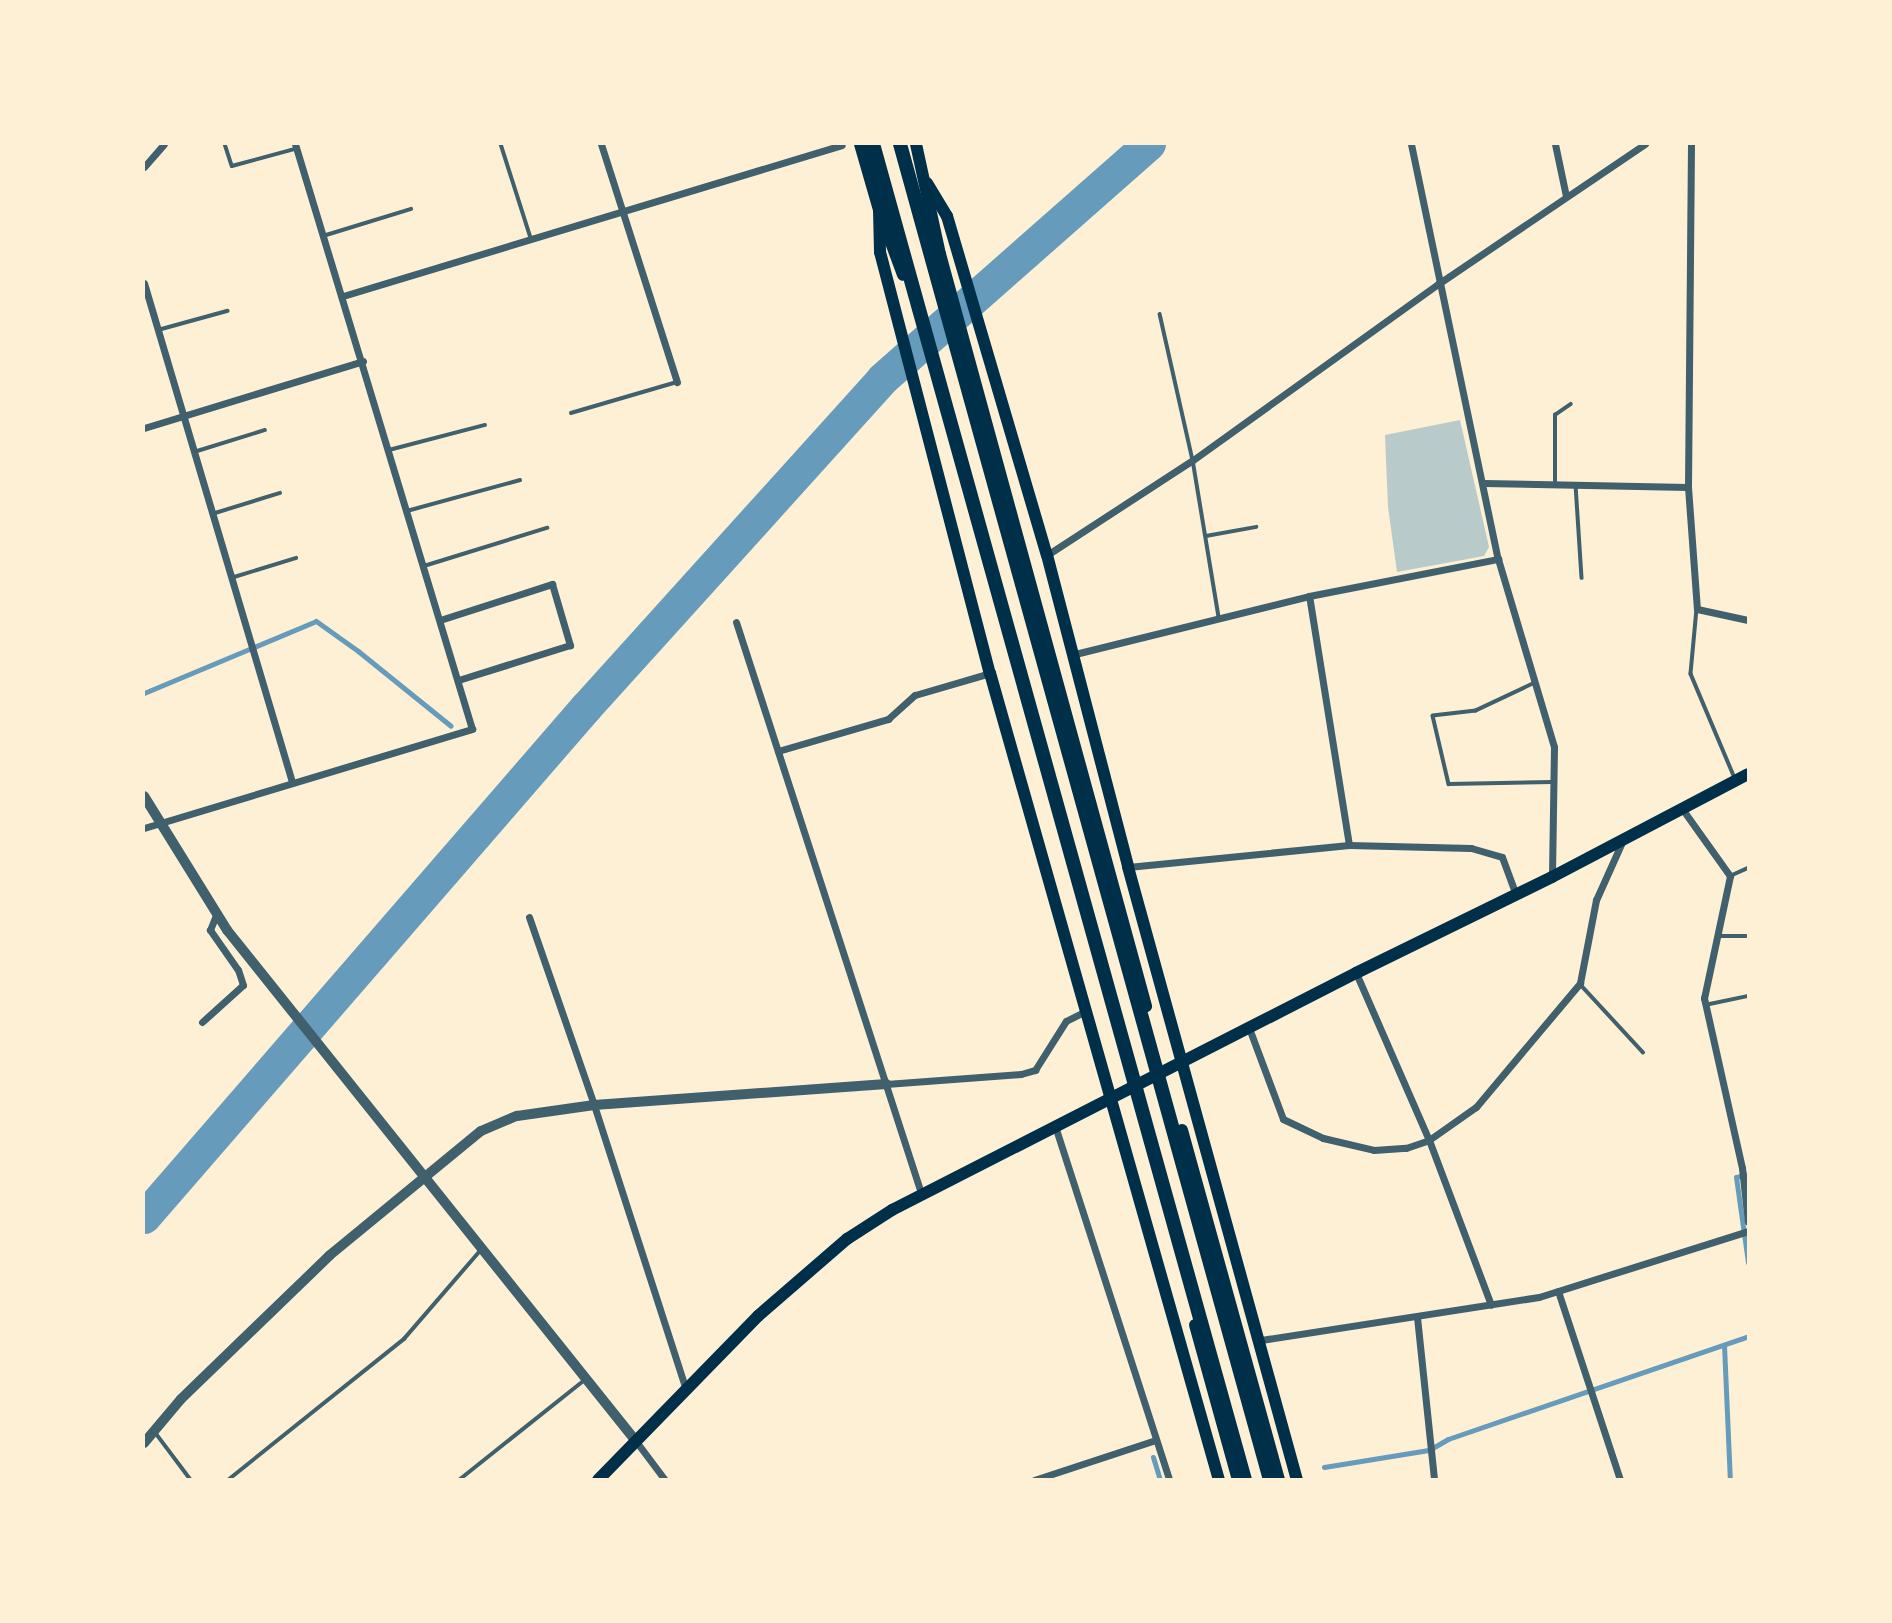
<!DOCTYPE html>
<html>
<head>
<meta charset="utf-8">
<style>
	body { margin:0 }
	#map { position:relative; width:1892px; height:1623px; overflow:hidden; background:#fdf0d5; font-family:Roboto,sans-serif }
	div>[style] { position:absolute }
	.green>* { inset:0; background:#b9caca }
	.stream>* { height:5px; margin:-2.5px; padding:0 2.5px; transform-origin:2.5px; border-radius:2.5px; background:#669bbc }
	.river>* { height:33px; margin:-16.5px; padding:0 16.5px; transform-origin:16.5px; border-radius:16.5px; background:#669bbc }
	.service>* { height:3.5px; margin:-1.75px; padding:0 1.75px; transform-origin:1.75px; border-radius:1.75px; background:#3f606c }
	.minor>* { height:7px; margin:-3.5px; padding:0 3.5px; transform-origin:3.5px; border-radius:3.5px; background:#3f606c }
	.tertiary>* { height:10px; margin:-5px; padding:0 5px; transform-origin:5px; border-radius:5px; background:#3f606c }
	.primary>* { height:12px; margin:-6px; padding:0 6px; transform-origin:6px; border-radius:6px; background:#003049 }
	.trunk>* { height:12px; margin:-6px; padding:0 6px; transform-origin:6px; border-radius:6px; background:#003049 }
	.motorway>* { height:14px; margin:-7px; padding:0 7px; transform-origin:7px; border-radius:7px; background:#003049 }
	span { translate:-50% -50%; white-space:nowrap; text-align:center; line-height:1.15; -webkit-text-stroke:5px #fdf0d5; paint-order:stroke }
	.frame { position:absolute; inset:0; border:145px solid #fdf0d5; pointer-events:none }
</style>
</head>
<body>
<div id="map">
	<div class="green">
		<i style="clip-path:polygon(1460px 420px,1489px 547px,1484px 556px,1397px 572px,1388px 507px,1385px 435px)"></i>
	</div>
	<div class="stream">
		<i style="left:144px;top:693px;width:186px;rotate:-22.7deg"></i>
		<i style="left:316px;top:621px;width:52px;rotate:35.5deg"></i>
		<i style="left:358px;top:651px;width:119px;rotate:38.9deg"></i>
		<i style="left:506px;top:780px;width:13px;rotate:45deg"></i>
		<i style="left:1748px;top:1174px;width:12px;rotate:166deg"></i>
		<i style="left:1736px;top:1177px;width:86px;rotate:82deg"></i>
		<i style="left:1724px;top:1345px;width:135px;rotate:87.5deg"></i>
		<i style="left:1153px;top:1457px;width:24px;rotate:73deg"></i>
		<i style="left:1324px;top:1467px;width:106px;rotate:-9.2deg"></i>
		<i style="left:1429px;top:1450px;width:22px;rotate:-30deg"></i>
		<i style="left:1448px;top:1439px;width:317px;rotate:-18.9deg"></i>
	</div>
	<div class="river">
		<i style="left:144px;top:1217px;width:675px;rotate:-49.09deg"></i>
		<i style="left:586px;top:707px;width:442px;rotate:-47.9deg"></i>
		<i style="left:882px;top:379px;width:356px;rotate:-41.4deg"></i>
	</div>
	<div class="service">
		<i style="left:225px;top:144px;width:23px;rotate:72deg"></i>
		<i style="left:232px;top:166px;width:65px;rotate:-15.1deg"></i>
		<i style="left:501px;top:144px;width:99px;rotate:72.3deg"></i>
		<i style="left:323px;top:236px;width:92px;rotate:-17.1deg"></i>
		<i style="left:1160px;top:314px;width:150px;rotate:77.3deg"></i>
		<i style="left:1193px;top:460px;width:159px;rotate:80.6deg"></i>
		<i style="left:158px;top:330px;width:72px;rotate:-15.4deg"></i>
		<i style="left:571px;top:413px;width:110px;rotate:-16.3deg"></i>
		<i style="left:389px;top:450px;width:99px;rotate:-14.6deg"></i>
		<i style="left:194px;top:452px;width:74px;rotate:-17.2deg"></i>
		<i style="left:1555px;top:483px;width:68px;rotate:-90deg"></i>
		<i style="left:1555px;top:415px;width:19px;rotate:-35deg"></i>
		<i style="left:1576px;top:485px;width:93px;rotate:86.3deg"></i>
		<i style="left:407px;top:511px;width:117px;rotate:-15.3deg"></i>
		<i style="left:212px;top:514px;width:71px;rotate:-17.2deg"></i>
		<i style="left:1206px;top:536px;width:51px;rotate:-10.2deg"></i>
		<i style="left:424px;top:566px;width:129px;rotate:-17.2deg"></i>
		<i style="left:231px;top:578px;width:68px;rotate:-17.1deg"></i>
		<i style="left:1697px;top:609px;width:65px;rotate:95.3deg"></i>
		<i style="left:1691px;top:674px;width:111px;rotate:67.1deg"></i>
		<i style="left:1533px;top:684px;width:63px;rotate:154.7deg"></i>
		<i style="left:1476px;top:711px;width:43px;rotate:173.4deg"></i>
		<i style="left:1433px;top:716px;width:70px;rotate:76.8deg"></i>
		<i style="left:1449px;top:784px;width:103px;rotate:-1.1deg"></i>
		<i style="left:1730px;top:876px;width:20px;rotate:-24deg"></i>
		<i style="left:1719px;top:936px;width:27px"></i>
		<i style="left:1580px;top:984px;width:93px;rotate:47.2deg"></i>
		<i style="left:1705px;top:1005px;width:44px;rotate:-11.8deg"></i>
		<i style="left:155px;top:1432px;width:60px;rotate:53.1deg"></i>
		<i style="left:228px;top:1480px;width:226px;rotate:-38.7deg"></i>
		<i style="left:404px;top:1339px;width:116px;rotate:-49.2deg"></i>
		<i style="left:459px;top:1480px;width:162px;rotate:-38.5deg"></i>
	</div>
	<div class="minor">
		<i style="left:601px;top:144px;width:250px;rotate:72.3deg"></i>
		<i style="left:1411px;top:144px;width:424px;rotate:78.2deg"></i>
		<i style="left:1498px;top:559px;width:196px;rotate:73.4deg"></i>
		<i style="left:1554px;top:747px;width:130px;rotate:90.9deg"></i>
		<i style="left:1555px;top:144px;width:53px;rotate:78.1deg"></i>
		<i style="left:1691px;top:144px;width:343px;rotate:90.5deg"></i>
		<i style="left:1688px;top:487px;width:122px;rotate:85.8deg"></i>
		<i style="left:1697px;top:609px;width:52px;rotate:12.2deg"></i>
		<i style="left:144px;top:167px;width:30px;rotate:-49deg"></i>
		<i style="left:144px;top:283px;width:520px;rotate:73.48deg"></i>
		<i style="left:343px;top:296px;width:521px;rotate:-16.84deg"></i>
		<i style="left:144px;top:428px;width:229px;rotate:-17deg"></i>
		<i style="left:1484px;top:483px;width:204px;rotate:1.1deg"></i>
		<i style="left:1047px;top:555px;width:174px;rotate:-33.1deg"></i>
		<i style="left:1193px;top:460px;width:302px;rotate:-35.7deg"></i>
		<i style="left:1438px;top:284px;width:250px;rotate:-34.1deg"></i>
		<i style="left:440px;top:620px;width:118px;rotate:-17.8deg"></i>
		<i style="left:552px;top:584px;width:64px;rotate:73.6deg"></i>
		<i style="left:570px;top:645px;width:117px;rotate:162.6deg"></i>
		<i style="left:736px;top:622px;width:600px;rotate:72.05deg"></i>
		<i style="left:1075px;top:654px;width:241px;rotate:-13.9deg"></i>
		<i style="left:778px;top:751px;width:115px;rotate:-16.2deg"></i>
		<i style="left:888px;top:719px;width:36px;rotate:-42deg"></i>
		<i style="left:915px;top:695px;width:78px;rotate:-16.3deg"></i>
		<i style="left:1683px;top:810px;width:81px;rotate:54.5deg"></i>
		<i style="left:1730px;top:876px;width:125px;rotate:102deg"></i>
		<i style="left:1704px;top:998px;width:174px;rotate:77.4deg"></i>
		<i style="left:1742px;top:1168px;width:54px;rotate:83.7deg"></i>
		<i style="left:144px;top:828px;width:343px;rotate:-16.8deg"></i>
		<i style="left:472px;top:729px;width:611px;rotate:-106.83deg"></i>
		<i style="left:1349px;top:845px;width:252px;rotate:-99.1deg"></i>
		<i style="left:1309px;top:596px;width:193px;rotate:-11.1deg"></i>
		<i style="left:1128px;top:867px;width:222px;rotate:-5.7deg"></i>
		<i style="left:1349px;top:845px;width:122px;rotate:1.4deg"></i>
		<i style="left:1471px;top:848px;width:32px;rotate:16deg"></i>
		<i style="left:1502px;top:857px;width:40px;rotate:69.8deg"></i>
		<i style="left:529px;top:917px;width:199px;rotate:70.9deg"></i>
		<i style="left:594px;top:1105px;width:299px;rotate:72.1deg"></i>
		<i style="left:1356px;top:973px;width:182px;rotate:66.4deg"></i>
		<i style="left:1429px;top:1140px;width:176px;rotate:69.4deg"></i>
		<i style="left:202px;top:1022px;width:55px;rotate:-42.1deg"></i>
		<i style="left:243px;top:985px;width:16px;rotate:-108deg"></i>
		<i style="left:238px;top:970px;width:49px;rotate:-125deg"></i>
		<i style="left:210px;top:930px;width:18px;rotate:-68deg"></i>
		<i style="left:1249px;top:1028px;width:97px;rotate:69.5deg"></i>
		<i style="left:1283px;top:1119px;width:44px;rotate:25.4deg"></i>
		<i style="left:1323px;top:1138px;width:52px;rotate:13.2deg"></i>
		<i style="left:1374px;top:1150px;width:32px;rotate:-4deg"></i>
		<i style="left:1406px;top:1148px;width:24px;rotate:-19deg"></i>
		<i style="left:1429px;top:1140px;width:57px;rotate:-35.1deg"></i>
		<i style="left:1476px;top:1107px;width:162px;rotate:-50deg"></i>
		<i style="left:1580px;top:983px;width:85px;rotate:-79.1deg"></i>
		<i style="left:1596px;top:900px;width:66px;rotate:-65.8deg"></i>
		<i style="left:886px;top:1084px;width:135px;rotate:-4.2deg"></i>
		<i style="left:1021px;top:1074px;width:15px;rotate:-16deg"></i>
		<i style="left:1035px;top:1070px;width:58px;rotate:-57.7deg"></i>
		<i style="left:1066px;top:1021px;width:22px;rotate:-27deg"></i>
		<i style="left:1055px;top:1126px;width:372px;rotate:72.1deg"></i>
		<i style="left:1558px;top:1291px;width:199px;rotate:71.8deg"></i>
		<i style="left:1417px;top:1317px;width:164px;rotate:84deg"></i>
		<i style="left:1261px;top:1340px;width:281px;rotate:-8.8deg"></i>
		<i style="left:1539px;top:1297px;width:219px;rotate:-17.5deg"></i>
		<i style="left:635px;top:1440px;width:50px;rotate:53.1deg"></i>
		<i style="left:1034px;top:1480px;width:128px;rotate:-18.2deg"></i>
	</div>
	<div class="tertiary">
		<i style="left:144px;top:796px;width:158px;rotate:58.2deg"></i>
		<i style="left:227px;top:930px;width:653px;rotate:51.34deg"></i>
		<i style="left:144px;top:1443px;width:57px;rotate:-49.9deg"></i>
		<i style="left:181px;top:1399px;width:207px;rotate:-44deg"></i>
		<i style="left:330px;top:1255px;width:195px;rotate:-39.4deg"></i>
		<i style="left:481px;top:1131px;width:39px;rotate:-23deg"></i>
		<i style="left:517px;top:1116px;width:78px;rotate:-8.1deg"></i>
		<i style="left:594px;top:1105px;width:293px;rotate:-4.1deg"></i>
	</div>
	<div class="primary">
		<i style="left:598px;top:1480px;width:229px;rotate:-45.7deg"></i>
		<i style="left:758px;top:1316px;width:118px;rotate:-40.9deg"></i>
		<i style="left:847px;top:1239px;width:54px;rotate:-32.8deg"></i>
		<i style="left:892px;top:1210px;width:521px;rotate:-27.06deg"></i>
		<i style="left:1356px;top:973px;width:218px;rotate:-26.1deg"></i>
		<i style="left:1552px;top:877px;width:221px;rotate:-27.7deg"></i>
	</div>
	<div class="trunk">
		<i style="left:860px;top:144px;width:69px;rotate:73.9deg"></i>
		<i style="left:879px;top:210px;width:69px;rotate:69.7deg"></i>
		<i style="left:916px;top:144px;width:113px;rotate:77.7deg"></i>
		<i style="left:940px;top:254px;width:780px;rotate:74.68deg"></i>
		<i style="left:927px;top:183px;width:39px;rotate:59deg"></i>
		<i style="left:947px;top:216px;width:353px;rotate:73.6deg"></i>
		<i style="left:1047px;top:555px;width:322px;rotate:75.4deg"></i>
		<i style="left:1128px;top:867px;width:636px;rotate:74.59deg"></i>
		<i style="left:879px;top:210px;width:42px;rotate:88.6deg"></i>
		<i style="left:880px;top:252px;width:435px;rotate:75.4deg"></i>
		<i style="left:990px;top:673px;width:839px;rotate:74.16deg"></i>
		<i style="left:1182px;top:1130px;width:363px;rotate:74.5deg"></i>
		<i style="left:1195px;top:1325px;width:161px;rotate:74.5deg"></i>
	</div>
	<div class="motorway">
		<i style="left:873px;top:144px;width:1387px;rotate:74.44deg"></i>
		<i style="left:900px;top:144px;width:1386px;rotate:74.52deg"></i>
	</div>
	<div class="frame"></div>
</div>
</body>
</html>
